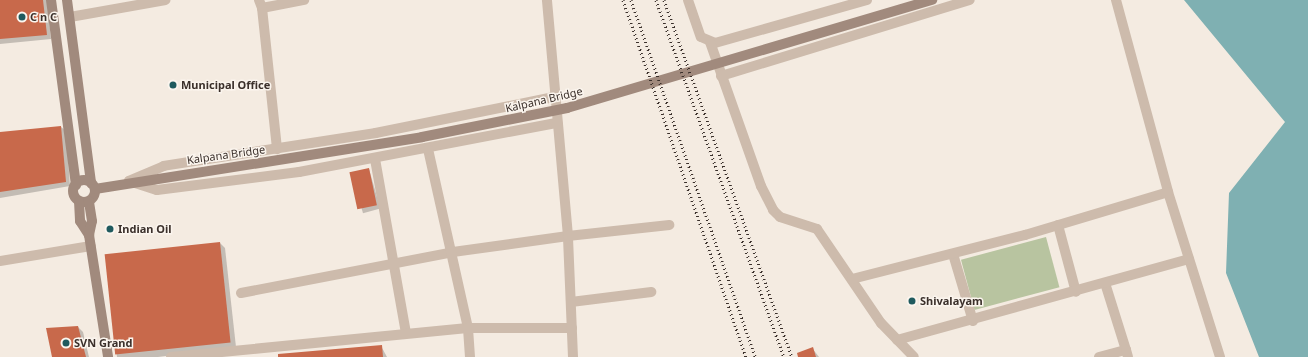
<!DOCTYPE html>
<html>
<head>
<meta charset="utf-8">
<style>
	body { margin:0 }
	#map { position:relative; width:1308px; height:357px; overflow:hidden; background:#f4ebe1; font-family:"Noto Sans",sans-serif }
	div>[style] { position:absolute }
	.green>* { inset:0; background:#b8c4a0; transform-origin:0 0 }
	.water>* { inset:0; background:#7fb0b2 }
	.shadow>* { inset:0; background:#0003; transform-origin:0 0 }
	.building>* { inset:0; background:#c8694b; transform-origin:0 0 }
	.minor>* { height:10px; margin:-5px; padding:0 5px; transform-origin:5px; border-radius:5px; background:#cdbbac }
	.tertiary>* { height:10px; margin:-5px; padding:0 5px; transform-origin:5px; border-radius:5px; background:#cdbbac }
	.secondary>* { height:10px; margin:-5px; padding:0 5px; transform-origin:5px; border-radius:5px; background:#a18a7d }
	.secondary>.ring { margin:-5px; padding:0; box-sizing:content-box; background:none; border:10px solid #a18a7d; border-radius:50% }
	.rail>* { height:3px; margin-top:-1.5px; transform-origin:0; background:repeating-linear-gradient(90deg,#3b302b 0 1px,transparent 0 4px) }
	.dots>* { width:11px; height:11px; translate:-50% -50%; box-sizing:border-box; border:2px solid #fbf5ee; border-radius:50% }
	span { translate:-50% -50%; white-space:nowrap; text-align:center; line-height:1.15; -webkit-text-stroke:3px #fbf5ee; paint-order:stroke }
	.poi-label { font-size:11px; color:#3b302b; font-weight:700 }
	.left { translate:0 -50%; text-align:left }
	.street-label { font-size:11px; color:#3b302b }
</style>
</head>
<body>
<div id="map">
	<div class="green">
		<i style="left:1046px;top:237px;width:52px;height:88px;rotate:75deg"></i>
	</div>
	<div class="water">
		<i style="clip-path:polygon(1184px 0,1308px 0,1308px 357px,1259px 357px,1226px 273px,1229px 193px,1285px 122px)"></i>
	</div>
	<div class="shadow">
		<i style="clip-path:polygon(0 0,47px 0,51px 39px,0 44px)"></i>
		<i style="clip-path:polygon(61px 127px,66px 131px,70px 186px,0 198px,0 133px)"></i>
		<i style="left:369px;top:169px;width:41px;height:18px;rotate:74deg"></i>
		<i style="clip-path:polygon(220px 243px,225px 248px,236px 347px,158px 357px,117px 357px,106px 257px)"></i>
		<i style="clip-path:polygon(78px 327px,83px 332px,89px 357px,53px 357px)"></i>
		<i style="clip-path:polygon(381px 346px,387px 357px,279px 357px)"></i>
		<i style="clip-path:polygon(812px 348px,819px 357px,800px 357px)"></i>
	</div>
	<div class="building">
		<i style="clip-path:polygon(0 0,43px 0,47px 35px,0 39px)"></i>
		<i style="clip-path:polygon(61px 126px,66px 182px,0 192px,0 132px)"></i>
		<i style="left:369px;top:168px;width:38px;height:20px;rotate:78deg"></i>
		<i style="left:220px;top:242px;width:101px;height:116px;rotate:84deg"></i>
		<i style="clip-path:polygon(78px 326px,86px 357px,52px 357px,46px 328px)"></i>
		<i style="clip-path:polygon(382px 345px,383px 357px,278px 357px,278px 354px)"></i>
		<i style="clip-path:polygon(813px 347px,816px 357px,798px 357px,797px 353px)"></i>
	</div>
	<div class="minor">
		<i style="left:259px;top:0;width:9px;rotate:69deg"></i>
		<i style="left:262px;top:8px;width:43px;rotate:-10.8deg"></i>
		<i style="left:688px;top:0;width:39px;rotate:71deg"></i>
		<i style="left:701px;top:37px;width:15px;rotate:23deg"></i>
		<i style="left:715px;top:43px;width:158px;rotate:-15.8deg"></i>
		<i style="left:1116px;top:0;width:199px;rotate:74.8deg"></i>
		<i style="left:1168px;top:192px;width:173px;rotate:72.5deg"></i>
		<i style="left:262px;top:8px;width:142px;rotate:83.9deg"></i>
		<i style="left:70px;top:17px;width:97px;rotate:-10.1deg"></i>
		<i style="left:710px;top:42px;width:153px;rotate:70.5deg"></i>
		<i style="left:761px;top:186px;width:27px;rotate:63deg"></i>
		<i style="left:773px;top:210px;width:10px;rotate:45deg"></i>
		<i style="left:780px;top:217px;width:39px;rotate:18deg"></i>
		<i style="left:817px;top:229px;width:114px;rotate:55.8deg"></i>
		<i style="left:881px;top:323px;width:47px;rotate:45.9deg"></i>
		<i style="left:721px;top:76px;width:260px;rotate:-17deg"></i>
		<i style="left:554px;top:97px;width:182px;rotate:168.6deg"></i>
		<i style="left:376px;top:133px;width:215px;rotate:171.2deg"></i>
		<i style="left:164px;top:166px;width:38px;rotate:157deg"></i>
		<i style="left:129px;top:181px;width:29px;rotate:18deg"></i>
		<i style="left:157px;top:190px;width:143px;rotate:-7.2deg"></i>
		<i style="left:299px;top:172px;width:263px;rotate:-10.8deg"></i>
		<i style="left:375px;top:159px;width:177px;rotate:79.9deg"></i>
		<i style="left:1058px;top:225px;width:69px;rotate:75deg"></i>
		<i style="left:953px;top:254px;width:70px;rotate:73.4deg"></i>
		<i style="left:852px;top:279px;width:179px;rotate:-14.3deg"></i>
		<i style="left:1025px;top:235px;width:149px;rotate:-16.7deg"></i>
		<i style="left:1105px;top:283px;width:70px;rotate:72.6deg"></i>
		<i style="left:241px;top:293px;width:216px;rotate:-10.9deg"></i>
		<i style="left:453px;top:252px;width:116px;rotate:-7.9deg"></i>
		<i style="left:568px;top:236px;width:237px;rotate:-95.1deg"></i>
		<i style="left:571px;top:302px;width:81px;rotate:-7.1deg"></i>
		<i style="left:897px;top:340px;width:303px;rotate:-15.5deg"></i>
		<i style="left:171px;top:357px;width:298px;rotate:-5.6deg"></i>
		<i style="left:468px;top:328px;width:183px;rotate:-102.6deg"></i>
		<i style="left:470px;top:357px;width:29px;rotate:-94deg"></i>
		<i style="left:468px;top:328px;width:104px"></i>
		<i style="left:573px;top:357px;width:121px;rotate:-92.4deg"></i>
		<i style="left:568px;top:236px;width:102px;rotate:-6.2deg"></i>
		<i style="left:1099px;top:357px;width:28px;rotate:-15deg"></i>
		<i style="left:1126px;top:350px;width:7px;rotate:74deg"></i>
	</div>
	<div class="tertiary">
		<i style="left:0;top:261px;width:92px;rotate:-9.4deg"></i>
	</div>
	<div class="secondary">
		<i style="left:51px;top:0;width:187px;rotate:82.3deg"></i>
		<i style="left:67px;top:0;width:185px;rotate:82.5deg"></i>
		<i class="ring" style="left:73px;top:180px;width:12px;height:12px"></i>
		<i style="left:95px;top:189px;width:331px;rotate:-9deg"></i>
		<i style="left:422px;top:137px;width:148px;rotate:-11.3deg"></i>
		<i style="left:567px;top:108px;width:381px;rotate:-16.5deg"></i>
		<i style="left:79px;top:201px;width:20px;rotate:87deg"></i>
		<i style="left:80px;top:221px;width:17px;rotate:57deg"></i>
		<i style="left:89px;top:235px;width:123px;rotate:81.1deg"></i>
		<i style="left:89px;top:235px;width:14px;rotate:-78deg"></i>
		<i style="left:92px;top:221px;width:20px;rotate:-99deg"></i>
	</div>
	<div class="rail">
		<i style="left:623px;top:0;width:378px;rotate:71deg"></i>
		<i style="left:631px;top:0;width:378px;rotate:70.8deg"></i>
		<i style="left:656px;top:0;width:379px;rotate:70.3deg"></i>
		<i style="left:664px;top:0;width:379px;rotate:70.3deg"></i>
	</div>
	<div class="dots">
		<i style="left:22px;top:17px;background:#1f5a5e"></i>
		<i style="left:173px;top:85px;background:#1f5a5e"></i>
		<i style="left:110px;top:229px;background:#1f5a5e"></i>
		<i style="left:912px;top:301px;background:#1f5a5e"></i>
		<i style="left:66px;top:343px;background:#1f5a5e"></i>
	</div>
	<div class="poi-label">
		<span class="left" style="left:30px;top:17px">C n C</span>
		<span class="left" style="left:181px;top:85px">Municipal Office</span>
		<span class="left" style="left:118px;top:229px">Indian Oil</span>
		<span class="left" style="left:920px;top:301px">Shivalayam</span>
		<span class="left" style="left:74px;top:343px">SVN Grand</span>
	</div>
	<div class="street-label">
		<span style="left:544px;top:100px;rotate:-13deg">Kalpana Bridge</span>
		<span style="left:226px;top:155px;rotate:-8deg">Kalpana Bridge</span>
	</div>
</div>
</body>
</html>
